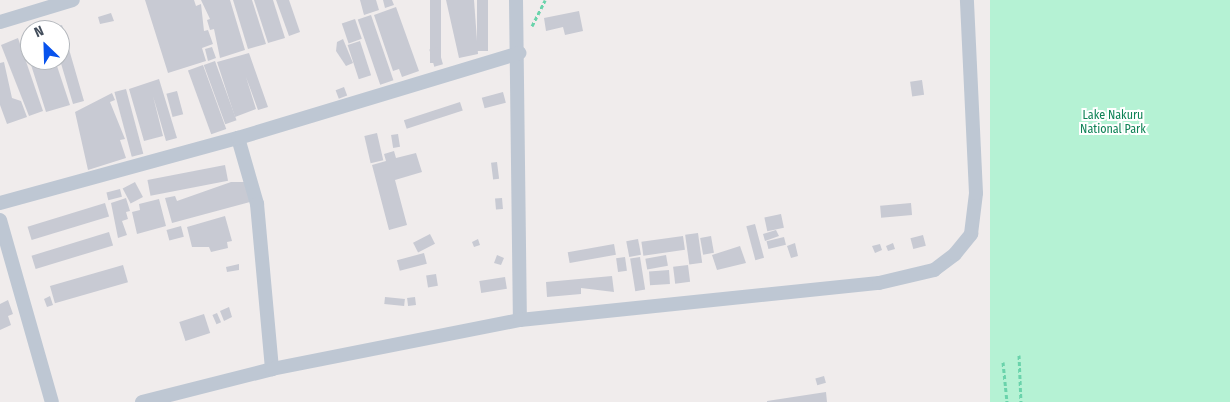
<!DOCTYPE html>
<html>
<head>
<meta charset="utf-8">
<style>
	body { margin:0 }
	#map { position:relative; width:1230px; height:402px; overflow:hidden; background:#f0ecec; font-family:"Fira Sans Condensed",sans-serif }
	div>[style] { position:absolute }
	.green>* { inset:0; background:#b5f2d4; transform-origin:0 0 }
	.building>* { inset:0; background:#c8cad3; transform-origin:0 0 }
	.path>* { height:3px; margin-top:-1.5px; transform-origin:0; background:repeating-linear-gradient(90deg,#6ad3ab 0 4px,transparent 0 6.5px) }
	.street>* { height:14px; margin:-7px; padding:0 7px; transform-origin:7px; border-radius:7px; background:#bec7d3 }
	span { translate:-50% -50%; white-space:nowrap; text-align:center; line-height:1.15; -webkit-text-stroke:4px #fff; paint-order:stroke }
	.park-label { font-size:12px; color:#0e8255 }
	.north { position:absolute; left:20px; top:20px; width:50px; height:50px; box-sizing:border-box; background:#fff; border:1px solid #b4b8bd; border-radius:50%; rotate:336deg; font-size:14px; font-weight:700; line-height:20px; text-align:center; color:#434d5b }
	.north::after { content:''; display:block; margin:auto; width:18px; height:22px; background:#0853ed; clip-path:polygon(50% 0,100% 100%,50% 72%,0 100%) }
</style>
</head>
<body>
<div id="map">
	<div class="green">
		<i style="left:990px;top:0;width:240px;height:403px"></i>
	</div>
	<div class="building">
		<i style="clip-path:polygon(145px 0,194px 0,196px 6px,201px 4px,204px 31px,208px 30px,213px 44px,202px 48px,206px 61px,168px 73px)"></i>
		<i style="clip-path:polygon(201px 0,230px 0,245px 50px,220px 58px,214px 29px,210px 30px,207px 20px,210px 19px)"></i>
		<i style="clip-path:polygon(233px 0,252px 0,266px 44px,248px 49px)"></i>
		<i style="clip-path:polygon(254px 0,273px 0,285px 38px,268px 43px)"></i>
		<i style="clip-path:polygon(276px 0,289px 0,300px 32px,289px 36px)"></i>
		<i style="clip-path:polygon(360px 0,376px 0,379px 10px,364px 15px)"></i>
		<i style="clip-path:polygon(383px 0,392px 0,394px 5px,385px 8px)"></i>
		<i style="left:430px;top:0;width:11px;height:63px"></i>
		<i style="clip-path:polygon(446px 0,474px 0,478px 54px,459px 58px)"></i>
		<i style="left:477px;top:0;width:11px;height:51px"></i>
		<i style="clip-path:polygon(396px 7px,419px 71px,402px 77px,399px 69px,393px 71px,374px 15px)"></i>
		<i style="clip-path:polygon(579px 11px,583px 31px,565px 35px,563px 27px,546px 31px,544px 18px)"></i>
		<i style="clip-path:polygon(111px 13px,114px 21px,100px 24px,98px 17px)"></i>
		<i style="left:371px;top:15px;width:69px;height:14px;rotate:71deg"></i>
		<i style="left:355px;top:19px;width:21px;height:14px;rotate:71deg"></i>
		<i style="clip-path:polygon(62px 25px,84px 101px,73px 104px,60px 60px,60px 30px,51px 28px)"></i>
		<i style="clip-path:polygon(18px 38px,43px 111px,29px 116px,1px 45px)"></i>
		<i style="clip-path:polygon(343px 39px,353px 63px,346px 66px,336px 51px,337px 42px)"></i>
		<i style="left:360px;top:41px;width:36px;height:13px;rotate:72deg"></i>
		<i style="clip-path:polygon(30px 44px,30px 60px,55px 60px,70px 105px,46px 112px,25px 46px)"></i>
		<i style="clip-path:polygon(212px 47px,216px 58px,208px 61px,205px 49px)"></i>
		<i style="left:438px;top:47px;width:18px;height:9px;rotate:74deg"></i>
		<i style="clip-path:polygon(249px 53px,268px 107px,258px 110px,246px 77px,256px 109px,235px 117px,217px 62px)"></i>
		<i style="left:215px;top:61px;width:63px;height:12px;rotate:70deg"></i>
		<i style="clip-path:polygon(4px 62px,12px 98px,21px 101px,27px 117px,7px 124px,0 105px,0 63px)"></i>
		<i style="left:203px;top:65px;width:68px;height:16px;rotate:70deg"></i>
		<i style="clip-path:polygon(159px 79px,177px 138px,166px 141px,153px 96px,163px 136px,144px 141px,129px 89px)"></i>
		<i style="left:922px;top:80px;width:15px;height:12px;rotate:82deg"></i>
		<i style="left:344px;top:87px;width:9px;height:9px;rotate:69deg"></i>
		<i style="left:126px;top:89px;width:67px;height:12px;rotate:75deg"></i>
		<i style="left:177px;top:91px;width:24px;height:11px;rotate:75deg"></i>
		<i style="left:503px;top:92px;width:11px;height:22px;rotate:75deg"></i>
		<i style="clip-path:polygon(112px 93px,115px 100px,110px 102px,125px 139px,120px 140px,126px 158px,88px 170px,75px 112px)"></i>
		<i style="left:460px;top:102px;width:9px;height:59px;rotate:72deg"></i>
		<i style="left:377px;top:133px;width:28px;height:13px;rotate:77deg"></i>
		<i style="left:398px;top:134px;width:13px;height:7px;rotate:81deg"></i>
		<i style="clip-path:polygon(394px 151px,396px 158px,416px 153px,422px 172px,395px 180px,407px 225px,389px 230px,372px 165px,386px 161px,384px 154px)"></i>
		<i style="left:497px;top:162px;width:17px;height:6px;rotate:83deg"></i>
		<i style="left:225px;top:165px;width:16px;height:79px;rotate:79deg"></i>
		<i style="left:135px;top:182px;width:17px;height:14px;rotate:62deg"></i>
		<i style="clip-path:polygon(231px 182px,245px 182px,250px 202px,172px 223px,165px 198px,175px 196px,177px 201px)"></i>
		<i style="left:120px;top:189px;width:8px;height:14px;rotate:76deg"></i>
		<i style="clip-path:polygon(126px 198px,130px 211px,126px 212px,128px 219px,122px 221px,127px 235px,118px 238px,111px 203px)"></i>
		<i style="left:502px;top:198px;width:11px;height:7px;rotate:85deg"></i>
		<i style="clip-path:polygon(159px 199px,166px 226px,137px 234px,132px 212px,140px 210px,139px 204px)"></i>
		<i style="left:105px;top:203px;width:14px;height:81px;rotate:73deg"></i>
		<i style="left:911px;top:203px;width:12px;height:31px;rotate:85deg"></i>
		<i style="left:781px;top:214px;width:14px;height:17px;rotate:78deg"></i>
		<i style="clip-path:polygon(225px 216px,232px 241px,227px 242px,228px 248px,211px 252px,209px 247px,192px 247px,187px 227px)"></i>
		<i style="left:755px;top:224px;width:35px;height:9px;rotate:75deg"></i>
		<i style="left:181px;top:226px;width:11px;height:15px;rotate:75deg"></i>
		<i style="clip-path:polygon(776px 230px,779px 236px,765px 241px,763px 234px)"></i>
		<i style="left:109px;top:232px;width:14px;height:81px;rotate:73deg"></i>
		<i style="left:698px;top:233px;width:30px;height:13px;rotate:82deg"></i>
		<i style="left:430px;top:234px;width:11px;height:19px;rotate:63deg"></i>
		<i style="left:923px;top:235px;width:11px;height:13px;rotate:75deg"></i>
		<i style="left:683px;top:236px;width:14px;height:42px;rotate:82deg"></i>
		<i style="left:711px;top:236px;width:17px;height:11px;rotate:80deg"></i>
		<i style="left:784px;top:237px;width:8px;height:18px;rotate:76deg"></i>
		<i style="clip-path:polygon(478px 239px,480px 245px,474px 247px,472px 242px)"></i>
		<i style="left:638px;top:239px;width:16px;height:12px;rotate:79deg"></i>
		<i style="clip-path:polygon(795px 243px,798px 256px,791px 258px,787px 246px)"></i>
		<i style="clip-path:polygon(893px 243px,895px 249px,888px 251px,886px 246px)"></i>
		<i style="left:614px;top:244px;width:11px;height:47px;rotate:80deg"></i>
		<i style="clip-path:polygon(880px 244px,882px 250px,875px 253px,872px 246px)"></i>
		<i style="clip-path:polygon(740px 246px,746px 263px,717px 270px,712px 255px)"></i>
		<i style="left:424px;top:253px;width:11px;height:28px;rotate:75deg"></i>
		<i style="clip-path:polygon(497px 255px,504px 258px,501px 265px,494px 263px)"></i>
		<i style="left:666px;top:255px;width:11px;height:21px;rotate:80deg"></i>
		<i style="left:625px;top:257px;width:14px;height:9px;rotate:82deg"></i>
		<i style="left:640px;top:257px;width:33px;height:10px;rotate:81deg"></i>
		<i style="clip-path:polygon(239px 264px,239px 270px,227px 272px,226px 267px)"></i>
		<i style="left:123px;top:265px;width:18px;height:76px;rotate:74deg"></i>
		<i style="left:688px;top:265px;width:17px;height:15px;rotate:83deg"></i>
		<i style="left:669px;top:270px;width:14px;height:20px;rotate:86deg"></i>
		<i style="left:436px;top:274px;width:12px;height:10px;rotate:81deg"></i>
		<i style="clip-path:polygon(612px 276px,614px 292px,581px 288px,581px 294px,547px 297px,546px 282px)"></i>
		<i style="left:505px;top:277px;width:12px;height:26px;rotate:81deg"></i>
		<i style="clip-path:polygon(50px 296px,53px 305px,47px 307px,44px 299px)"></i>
		<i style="left:385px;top:297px;width:20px;height:7px;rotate:6deg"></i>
		<i style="left:415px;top:297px;width:8px;height:8px;rotate:83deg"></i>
		<i style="clip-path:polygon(8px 300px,13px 314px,8px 316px,11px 325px,0 330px,0 304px)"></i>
		<i style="clip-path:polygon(229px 307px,232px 317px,224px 321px,220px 311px)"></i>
		<i style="left:217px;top:313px;width:10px;height:5px;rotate:66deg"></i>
		<i style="left:204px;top:314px;width:20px;height:26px;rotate:72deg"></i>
		<i style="left:824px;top:376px;width:7px;height:9px;rotate:74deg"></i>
		<i style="clip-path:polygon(826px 392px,827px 402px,767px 402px,767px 401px)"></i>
	</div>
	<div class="path">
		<i style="left:532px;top:26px;width:29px;rotate:-63deg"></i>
		<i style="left:1019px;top:355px;width:47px;rotate:87.6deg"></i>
		<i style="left:1003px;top:362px;width:40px;rotate:84.3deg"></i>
	</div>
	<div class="street">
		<i style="left:516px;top:0;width:320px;rotate:89.3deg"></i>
		<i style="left:0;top:22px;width:76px;rotate:-16.8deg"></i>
		<i style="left:238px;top:138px;width:69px;rotate:73.9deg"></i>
		<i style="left:257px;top:204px;width:166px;rotate:84.8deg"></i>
		<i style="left:0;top:203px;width:247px;rotate:-15.3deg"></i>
		<i style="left:238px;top:138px;width:294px;rotate:-16.8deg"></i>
		<i style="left:0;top:220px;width:189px;rotate:74.1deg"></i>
		<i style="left:142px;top:402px;width:134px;rotate:-14.2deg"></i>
		<i style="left:272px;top:369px;width:253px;rotate:-11.2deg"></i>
		<i style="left:520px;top:320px;width:361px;rotate:-5.9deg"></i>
		<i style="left:879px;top:283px;width:57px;rotate:-13.3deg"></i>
		<i style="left:934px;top:270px;width:26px;rotate:-37deg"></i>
		<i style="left:955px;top:254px;width:26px;rotate:-51deg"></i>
		<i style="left:971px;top:234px;width:41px;rotate:-83deg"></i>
		<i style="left:976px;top:193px;width:193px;rotate:-92.7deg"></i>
	</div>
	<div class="park-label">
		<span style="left:1113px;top:123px">Lake Nakuru<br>National Park</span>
	</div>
	<div class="north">N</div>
</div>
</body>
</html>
